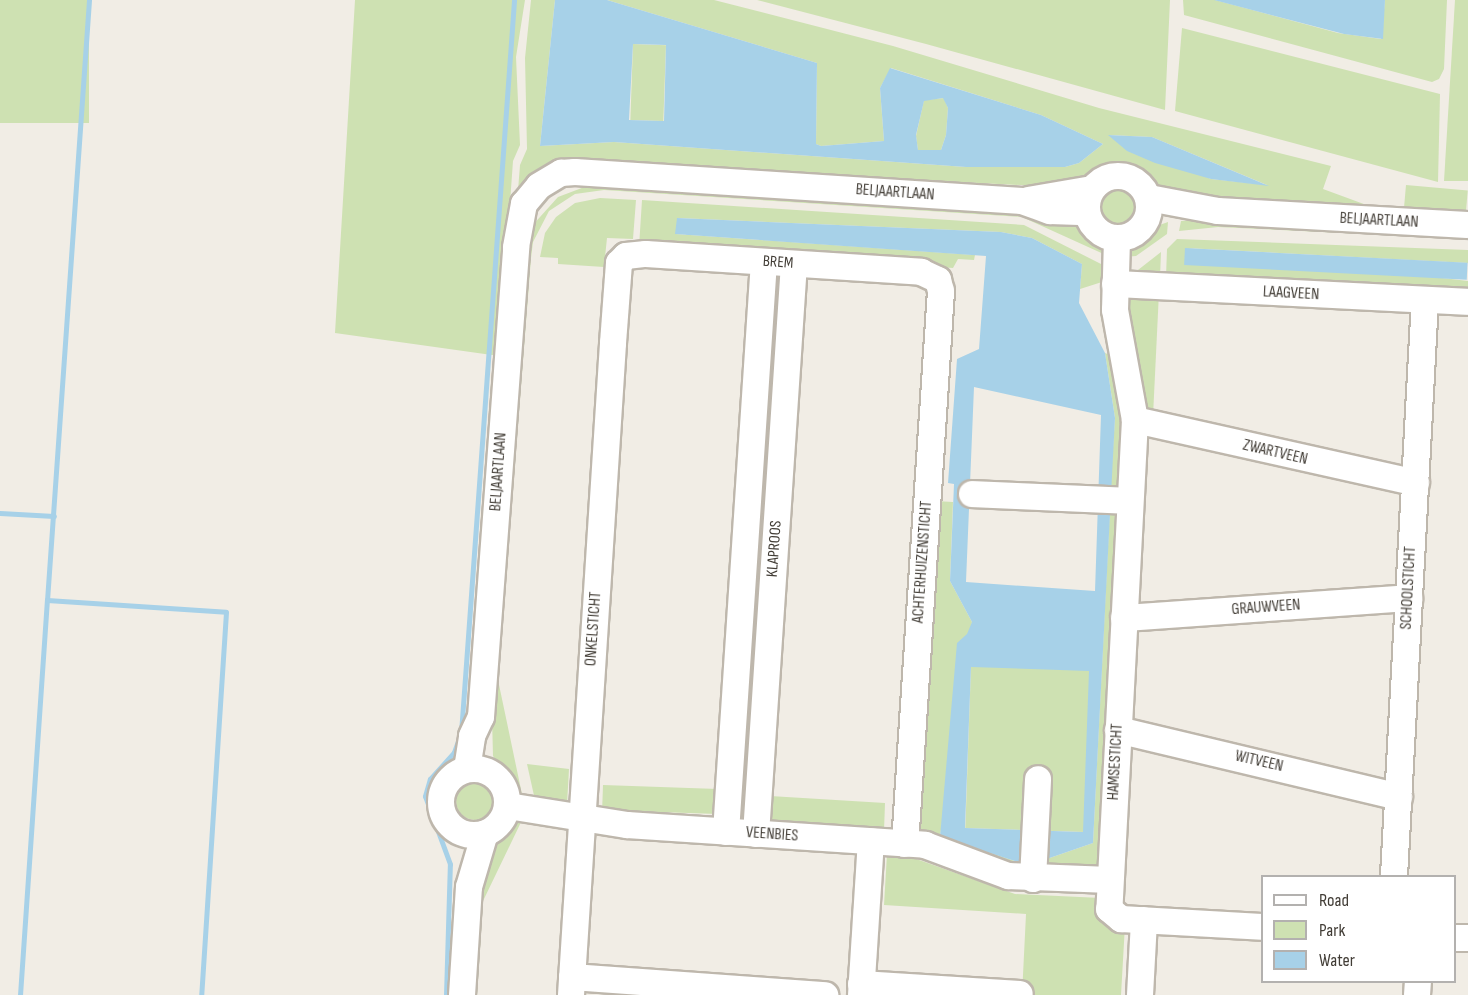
<!DOCTYPE html>
<html>
<head>
<meta charset="utf-8">
<style>
	body { margin:0 }
	#map { position:relative; width:1468px; height:995px; overflow:hidden; background:#f1ede5; font-family:"Sofia Sans Condensed",sans-serif }
	div>[style] { position:absolute }
	.green>* { inset:0; background:#cee1b2; transform-origin:0 0 }
	.round { border-radius:50% }
	.water>* { inset:0; background:#a7d1e8; transform-origin:0 0 }
	.stream>* { height:5px; margin:-2.5px; padding:0 2.5px; transform-origin:2.5px; border-radius:2.5px; background:#a7d1e8 }
	.roads { filter:drop-shadow(2px 0 #beb7ac) drop-shadow(-2px 0 #beb7ac) drop-shadow(0 2px #beb7ac) drop-shadow(0 -2px #beb7ac) }
	.minor>* { height:26px; margin:-13px; padding:0 13px; transform-origin:13px; border-radius:13px; background:#fff }
	.minor>.ring { margin:-13px; padding:0; box-sizing:content-box; background:none; border:26px solid #fff; border-radius:50% }
	span { translate:-50% -50%; white-space:nowrap; text-align:center; line-height:1.15; -webkit-text-stroke:4.5px #fff; paint-order:stroke }
	.street-label { font-size:16px; color:#423d36 }
	.legend { position:absolute; left:1261px; top:875px; width:195px; height:108px; box-sizing:border-box; background:#fff; border:2px solid #b3b1af; margin:0; padding:8px 10px; list-style:none; font-size:18px; color:#423d36 }
	.legend li { display:flex; align-items:center; gap:12px; height:30px }
	.legend b { width:30px; border:2px solid #b3b1af }
</style>
</head>
<body>
<div id="map">
	<div class="green">
		<i style="left:0;top:0;width:89px;height:123px"></i>
		<i style="clip-path:polygon(355px 0,525px 0,516px 57px,520px 145px,513px 161px,499px 356px,335px 333px)"></i>
		<i style="clip-path:polygon(evenodd,531px 0,555px 0,540px 146px,614px 142px,966px 167px,1065px 167px,1079px 163px,1103px 144px,1041px 115px,891px 68px,880px 88px,884px 141px,821px 146px,816px 144px,817px 63px,607px 0,714px 0,893px 46px,1099px 108px,1331px 166px,1323px 189px,1391px 214px,1162px 192px,1152px 177px,1130px 169px,1112px 168px,1078px 188px,584px 163px,517px 203px,520px 165px,527px 149px,525px 58px,531px 0,1109px 135px,1152px 137px,1267px 185px,1211px 179px,1109px 135px)"></i>
		<i style="clip-path:polygon(757px 0,1170px 0,1165px 110px,926px 44px)"></i>
		<i style="clip-path:polygon(1183px 0,1215px 0,1338px 33px,1381px 39px,1385px 0,1447px 0,1444px 69px,1439px 79px,1432px 82px,1184px 15px)"></i>
		<i style="clip-path:polygon(1455px 0,1468px 0,1468px 181px,1444px 181px)"></i>
		<i style="clip-path:polygon(1182px 28px,1440px 94px,1438px 182px,1175px 111px)"></i>
		<i style="left:633px;top:44px;width:33px;height:76px;rotate:2deg"></i>
		<i style="clip-path:polygon(944px 98px,948px 108px,946px 135px,941px 150px,918px 150px,916px 136px,924px 100px)"></i>
		<i style="clip-path:polygon(595px 183px,1079px 217px,1104px 243px,1108px 256px,1022px 217px,604px 190px,575px 194px,549px 211px,533px 242px,531px 258px,498px 680px,523px 799px,493px 756px,491px 680px,526px 245px,531px 227px,558px 197px)"></i>
		<i style="left:1406px;top:185px;width:62px;height:29px;rotate:5deg"></i>
		<i class="round" style="left:1098px;top:186px;width:40px;height:40px"></i>
		<i style="clip-path:polygon(600px 198px,636px 200px,633px 239px,607px 238px,604px 267px,558px 264px,558px 258px,540px 257px,545px 233px,556px 217px,575px 203px)"></i>
		<i style="clip-path:polygon(642px 200px,1024px 225px,1103px 265px,1102px 282px,1080px 289px,1082px 264px,1032px 238px,1001px 232px,678px 218px,676px 234px,975px 255px,974px 260px,958px 259px,953px 268px,639px 247px)"></i>
		<i style="clip-path:polygon(1214px 219px,1468px 232px,1468px 239px,1218px 227px,1179px 231px,1181px 221px)"></i>
		<i style="clip-path:polygon(1168px 222px,1167px 234px,1136px 256px,1124px 257px,1151px 228px)"></i>
		<i style="clip-path:polygon(1177px 239px,1468px 250px,1468px 263px,1186px 248px,1468px 281px,1468px 291px,1166px 277px,1167px 249px)"></i>
		<i style="clip-path:polygon(1161px 252px,1160px 278px,1127px 277px,1125px 270px,1138px 270px)"></i>
		<i style="clip-path:polygon(1129px 292px,1159px 292px,1153px 416px,1145px 413px,1122px 299px)"></i>
		<i style="clip-path:polygon(1105px 353px,1112px 356px,1122px 421px,1119px 492px,1110px 492px,1115px 418px)"></i>
		<i style="clip-path:polygon(935px 501px,953px 502px,950px 581px,972px 622px,940px 836px,1021px 863px,1025px 870px,917px 835px)"></i>
		<i style="clip-path:polygon(1110px 507px,1123px 513px,1101px 869px,1042px 871px,1038px 862px,1093px 843px)"></i>
		<i style="left:971px;top:666px;width:119px;height:162px;rotate:2deg"></i>
		<i style="clip-path:polygon(527px 764px,569px 769px,567px 804px,535px 800px)"></i>
		<i class="round" style="left:456px;top:782px;width:38px;height:38px"></i>
		<i style="left:603px;top:785px;width:115px;height:25px;rotate:2deg"></i>
		<i style="clip-path:polygon(770px 796px,885px 803px,884px 831px,773px 823px,768px 819px)"></i>
		<i style="clip-path:polygon(523px 818px,483px 901px,477px 995px,472px 995px,479px 886px,490px 841px)"></i>
		<i style="clip-path:polygon(887px 854px,905px 855px,1015px 894px,1101px 898px,1102px 922px,1125px 925px,1121px 995px,1022px 995px,1026px 914px,884px 905px)"></i>
	</div>
	<div class="water">
		<i style="clip-path:polygon(evenodd,555px 0,607px 0,817px 63px,816px 144px,821px 146px,884px 141px,880px 88px,890px 68px,1041px 115px,1103px 144px,1079px 163px,1065px 167px,966px 167px,614px 142px,540px 146px,555px 0,633px 44px,666px 45px,664px 121px,629px 120px,633px 44px,555px 0,943px 98px,948px 108px,946px 135px,941px 150px,918px 150px,916px 135px,924px 101px,943px 98px)"></i>
		<i style="clip-path:polygon(1214px 0,1385px 0,1383px 39px,1344px 34px)"></i>
		<i style="clip-path:polygon(1108px 135px,1152px 137px,1269px 186px,1211px 179px,1155px 163px,1127px 151px)"></i>
		<i style="clip-path:polygon(evenodd,677px 218px,1001px 232px,1032px 238px,1082px 264px,1079px 303px,1105px 353px,1115px 418px,1093px 843px,1038px 862px,1021px 863px,940px 837px,957px 643px,967px 634px,972px 622px,950px 581px,954px 484px,948px 483px,957px 359px,979px 349px,986px 256px,675px 234px,677px 218px,974px 387px,1101px 415px,1095px 591px,966px 582px,974px 387px,677px 218px,971px 667px,1089px 671px,1083px 832px,965px 828px,971px 667px)"></i>
		<i style="left:1185px;top:248px;width:283px;height:17px;rotate:3deg"></i>
	</div>
	<div class="stream">
		<i style="left:89px;top:0;width:601px;rotate:94deg"></i>
		<i style="left:47px;top:600px;width:179px;rotate:3.8deg"></i>
		<i style="left:226px;top:612px;width:384px;rotate:93.7deg"></i>
		<i style="left:0;top:513px;width:54px;rotate:3.2deg"></i>
		<i style="left:20px;top:995px;width:396px;rotate:-86.1deg"></i>
		<i style="left:446px;top:995px;width:131px;rotate:-88.3deg"></i>
		<i style="left:450px;top:864px;width:72px;rotate:-110.2deg"></i>
		<i style="left:425px;top:796px;width:18px;rotate:-74deg"></i>
		<i style="left:430px;top:779px;width:36px;rotate:-48deg"></i>
		<i style="left:454px;top:752px;width:20px;rotate:-70deg"></i>
		<i style="left:461px;top:733px;width:735px;rotate:-85.86deg"></i>
	</div>
	<div class="roads">
		<div class="minor">
			<i class="ring" style="left:1087px;top:176px;width:36px;height:36px"></i>
			<i style="left:1149px;top:198px;width:70px;rotate:10.7deg"></i>
			<i style="left:1218px;top:211px;width:250px;rotate:3.2deg"></i>
			<i style="left:1028px;top:200px;width:65px;rotate:-9.8deg"></i>
			<i style="left:1117px;top:239px;width:71px;rotate:91.6deg"></i>
			<i style="left:1115px;top:310px;width:112px;rotate:79.7deg"></i>
			<i style="left:1135px;top:420px;width:490px;rotate:93deg"></i>
			<i style="left:1109px;top:909px;width:16px;rotate:40deg"></i>
			<i style="left:1121px;top:919px;width:141px;rotate:3.2deg"></i>
			<i style="left:1115px;top:284px;width:353px;rotate:2.9deg"></i>
			<i style="left:1135px;top:420px;width:288px;rotate:12.6deg"></i>
			<i style="left:972px;top:494px;width:158px;rotate:2.5deg"></i>
			<i style="left:1124px;top:618px;width:286px;rotate:-4deg"></i>
			<i style="left:1118px;top:730px;width:289px;rotate:13.4deg"></i>
			<i class="ring" style="left:441px;top:769px;width:40px;height:40px"></i>
			<i style="left:467px;top:769px;width:33px;rotate:-81deg"></i>
			<i style="left:472px;top:736px;width:21px;rotate:-65deg"></i>
			<i style="left:481px;top:717px;width:471px;rotate:-85.7deg"></i>
			<i style="left:516px;top:247px;width:44px;rotate:-79.5deg"></i>
			<i style="left:524px;top:204px;width:23px;rotate:-50deg"></i>
			<i style="left:539px;top:186px;width:26px;rotate:-31deg"></i>
			<i style="left:561px;top:173px;width:14px;rotate:-4deg"></i>
			<i style="left:575px;top:172px;width:448px;rotate:3.7deg"></i>
			<i style="left:1022px;top:201px;width:30px;rotate:20deg"></i>
			<i style="left:1050px;top:211px;width:37px;rotate:2deg"></i>
			<i style="left:508px;top:806px;width:121px;rotate:9.1deg"></i>
			<i style="left:627px;top:825px;width:299px;rotate:3.8deg"></i>
			<i style="left:925px;top:845px;width:89px;rotate:20.5deg"></i>
			<i style="left:1008px;top:876px;width:102px;rotate:2.2deg"></i>
			<i style="left:726px;top:832px;width:571px;rotate:-86.19deg"></i>
			<i style="left:756px;top:834px;width:571px;rotate:-86.19deg"></i>
			<i style="left:1394px;top:876px;width:577px;rotate:-86.92deg"></i>
			<i style="left:1033px;top:879px;width:100px;rotate:-87.1deg"></i>
			<i style="left:1454px;top:938px;width:14px"></i>
			<i style="left:572px;top:977px;width:254px;rotate:4.1deg"></i>
			<i style="left:861px;top:984px;width:159px;rotate:3.6deg"></i>
			<i style="left:462px;top:995px;width:108px;rotate:-86.3deg"></i>
			<i style="left:469px;top:887px;width:56px;rotate:-73.5deg"></i>
			<i style="left:571px;top:995px;width:653px;rotate:-86.31deg"></i>
			<i style="left:613px;top:343px;width:80px;rotate:-85.7deg"></i>
			<i style="left:619px;top:263px;width:10px;rotate:-45deg"></i>
			<i style="left:626px;top:256px;width:20px;rotate:-6deg"></i>
			<i style="left:646px;top:254px;width:276px;rotate:3.7deg"></i>
			<i style="left:921px;top:272px;width:19px;rotate:25deg"></i>
			<i style="left:938px;top:280px;width:11px;rotate:75deg"></i>
			<i style="left:941px;top:291px;width:554px;rotate:93.72deg"></i>
			<i style="left:861px;top:995px;width:154px;rotate:-86.3deg"></i>
			<i style="left:1140px;top:995px;width:75px;rotate:-86.9deg"></i>
			<i style="left:1417px;top:995px;width:13px;rotate:-86deg"></i>
		</div>
	</div>
	<div class="street-label">
		<span style="left:895px;top:193px;rotate:4deg">BELJAARTLAAN</span>
		<span style="left:1379px;top:221px;rotate:3deg">BELJAARTLAAN</span>
		<span style="left:778px;top:263px;rotate:4deg">BREM</span>
		<span style="left:1291px;top:294px;rotate:3deg">LAAGVEEN</span>
		<span style="left:1275px;top:453px;rotate:13deg">ZWARTVEEN</span>
		<span style="left:499px;top:472px;rotate:-86deg">BELJAARTLAAN</span>
		<span style="left:775px;top:549px;rotate:-86deg">KLAPROOS</span>
		<span style="left:923px;top:562px;rotate:-86deg">ACHTERHUIZENSTICHT</span>
		<span style="left:1409px;top:588px;rotate:-87deg">SCHOOLSTICHT</span>
		<span style="left:1266px;top:608px;rotate:-4deg">GRAUWVEEN</span>
		<span style="left:594px;top:629px;rotate:-86deg">ONKELSTICHT</span>
		<span style="left:1116px;top:762px;rotate:-87deg">HAMSESTICHT</span>
		<span style="left:1259px;top:762px;rotate:13deg">WITVEEN</span>
		<span style="left:772px;top:835px;rotate:4deg">VEENBIES</span>
	</div>
	<ul class="legend">
	<li><b style="height:8px;background:#fff"></b>Road</li>
	<li><b style="height:16px;background:#cee1b2"></b>Park</li>
	<li><b style="height:16px;background:#a7d1e8"></b>Water</li>
	</ul>
</div>
</body>
</html>
